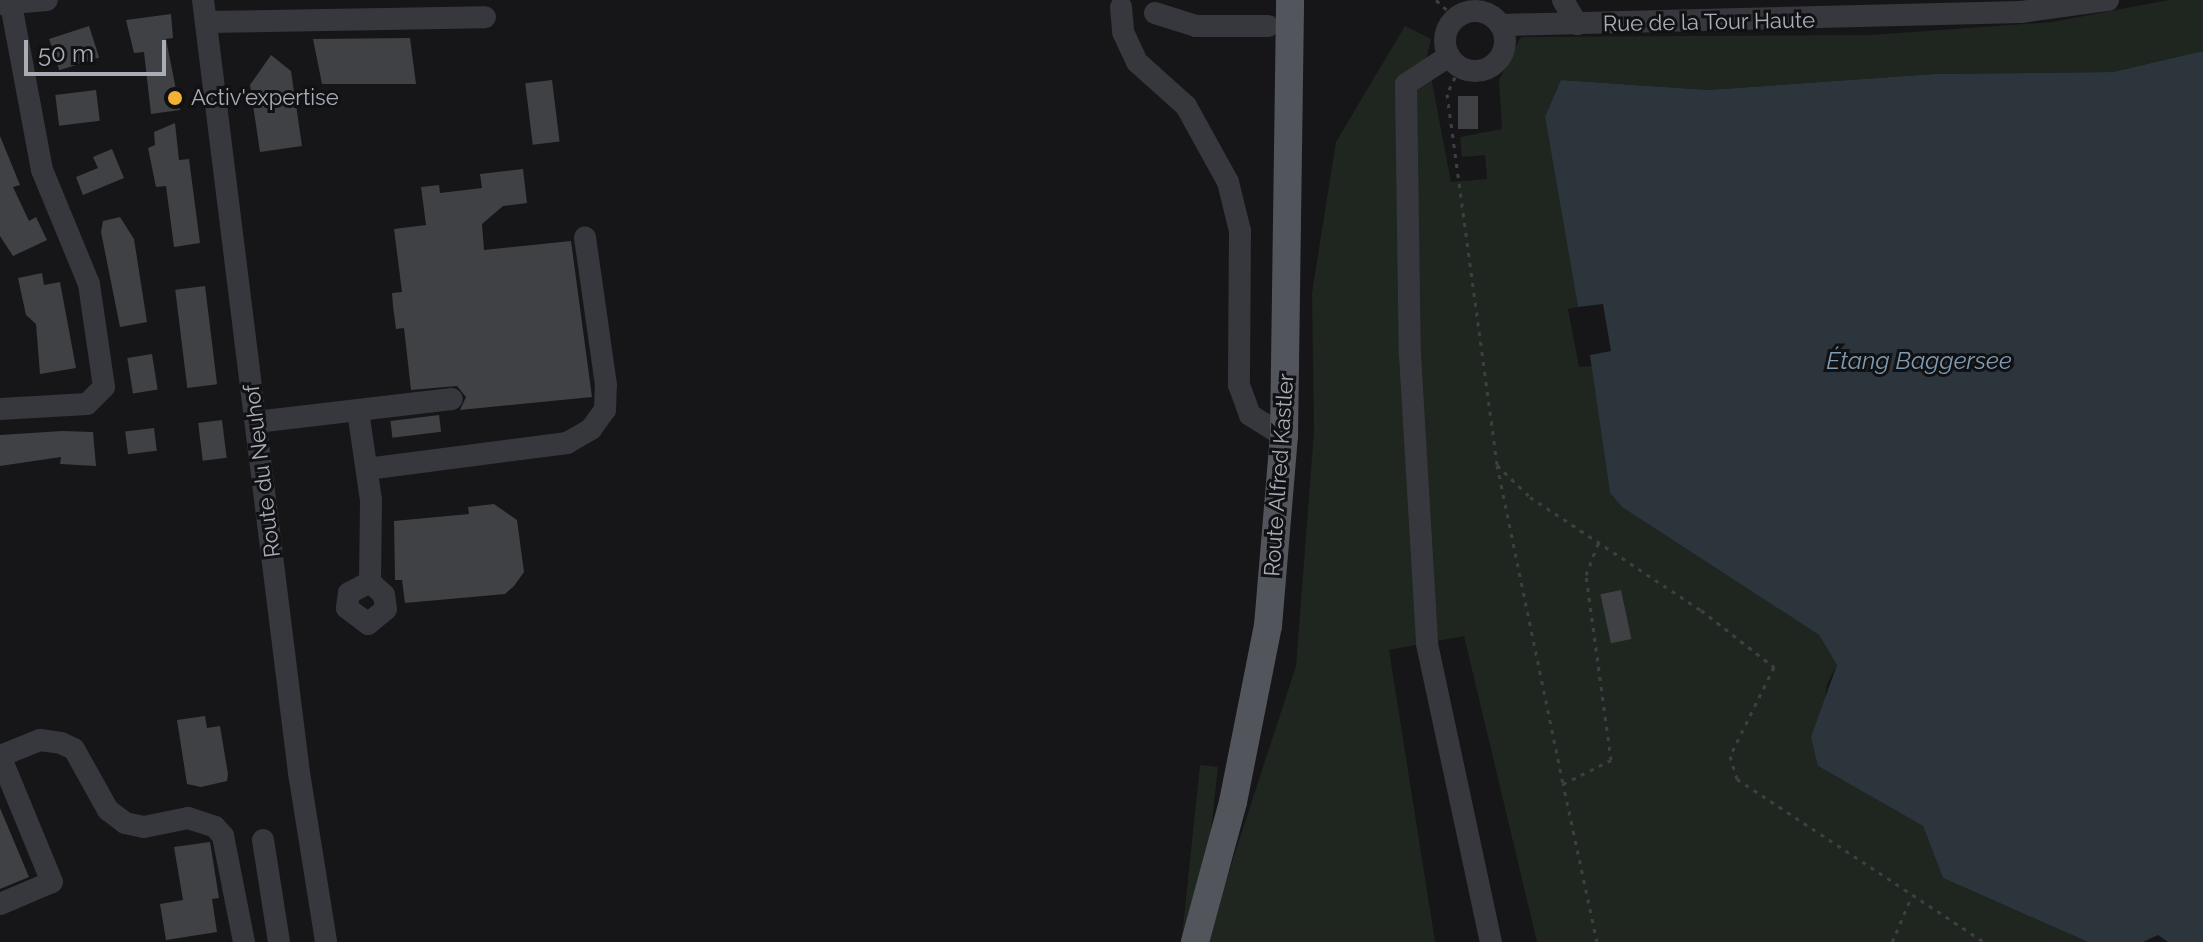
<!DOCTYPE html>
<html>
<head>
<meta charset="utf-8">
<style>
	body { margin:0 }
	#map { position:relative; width:2203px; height:942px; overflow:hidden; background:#161618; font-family:Raleway,sans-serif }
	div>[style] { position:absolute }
	.green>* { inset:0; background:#1e261f; transform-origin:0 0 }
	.water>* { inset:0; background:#2c353c }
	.building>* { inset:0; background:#404145; transform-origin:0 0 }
	.path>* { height:3px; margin-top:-1.5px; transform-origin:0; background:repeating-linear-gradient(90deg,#3d3f44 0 4px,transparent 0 10px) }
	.minor>* { height:22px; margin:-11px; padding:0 11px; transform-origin:11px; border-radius:11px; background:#37383d }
	.minor>.ring { margin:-11px; padding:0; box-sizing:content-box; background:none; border:22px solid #37383d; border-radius:50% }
	.major>* { height:28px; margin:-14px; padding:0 14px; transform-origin:14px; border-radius:14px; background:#53555c }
	.dots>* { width:22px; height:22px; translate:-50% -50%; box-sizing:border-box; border:4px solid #111113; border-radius:50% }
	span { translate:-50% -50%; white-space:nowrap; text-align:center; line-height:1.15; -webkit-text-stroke:6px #111113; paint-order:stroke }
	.street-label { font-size:22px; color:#a8adb8 }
	.poi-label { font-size:22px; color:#a8adb8 }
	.left { translate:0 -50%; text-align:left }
	.water-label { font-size:24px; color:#7f9bb3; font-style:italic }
	.scale { position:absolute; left:24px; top:40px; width:142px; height:36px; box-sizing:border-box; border:4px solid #a8adb8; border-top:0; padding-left:10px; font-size:24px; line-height:28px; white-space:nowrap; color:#a8adb8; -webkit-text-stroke:6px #111113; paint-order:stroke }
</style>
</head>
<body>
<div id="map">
	<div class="green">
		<i style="clip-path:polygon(2169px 0,2203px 0,2203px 51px,2113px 72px,1935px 74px,1708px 90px,1562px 80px,1545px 117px,1578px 307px,1568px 309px,1579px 367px,1592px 366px,1610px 493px,1622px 507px,1819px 635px,1837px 665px,1827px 684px,1818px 766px,1923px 826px,1943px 878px,2088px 942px,1537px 942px,1464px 636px,1389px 650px,1435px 942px,1206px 942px,1296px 666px,1314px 431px,1312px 293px,1336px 142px,1405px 26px,1431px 39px,1427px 56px,1451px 182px,1487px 179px,1485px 155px,1462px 157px,1460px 137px,1502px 129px,1499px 80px,1521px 37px,1871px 35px,2052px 22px)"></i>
		<i style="left:1200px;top:765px;width:18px;height:183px;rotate:6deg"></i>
	</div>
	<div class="water">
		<i style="clip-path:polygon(2203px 51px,2203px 942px,2168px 942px,2158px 935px,2143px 942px,2088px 942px,1943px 878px,1923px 826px,1818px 766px,1811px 737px,1837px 665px,1819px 635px,1622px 507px,1610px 493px,1590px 355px,1611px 351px,1603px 304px,1578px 307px,1545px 117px,1561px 80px,1708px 90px,1935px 74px,2113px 72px)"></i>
	</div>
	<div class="building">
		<i style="clip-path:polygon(171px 14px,173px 38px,166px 39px,180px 110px,151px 114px,144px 52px,134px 53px,126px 20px)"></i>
		<i style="left:89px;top:26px;width:33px;height:42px;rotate:72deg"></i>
		<i style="clip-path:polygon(410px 38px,416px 84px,322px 84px,313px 39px)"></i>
		<i style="clip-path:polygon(271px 55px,291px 71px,302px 146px,260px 152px,250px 85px)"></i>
		<i style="left:552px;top:80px;width:62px;height:27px;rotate:83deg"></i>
		<i style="left:96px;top:90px;width:31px;height:41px;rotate:83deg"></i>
		<i style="left:1458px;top:96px;width:20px;height:33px"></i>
		<i style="clip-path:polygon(175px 123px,179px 160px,189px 159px,200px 243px,174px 247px,166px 186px,156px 187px,148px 148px,155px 145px,154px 132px)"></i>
		<i style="clip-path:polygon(0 136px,20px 185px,13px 187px,29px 221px,36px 217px,47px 240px,13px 256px,0 236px)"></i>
		<i style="clip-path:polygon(112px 149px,124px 178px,83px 195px,76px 177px,98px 168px,93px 157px)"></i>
		<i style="clip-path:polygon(523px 169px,527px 203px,503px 206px,482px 224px,484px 250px,571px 241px,592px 397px,460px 410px,466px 397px,457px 386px,411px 390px,404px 328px,396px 329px,393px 306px,392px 293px,402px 292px,394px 229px,426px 225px,421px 187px,439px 185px,440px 193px,482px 188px,480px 174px)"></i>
		<i style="clip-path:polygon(120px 217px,134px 239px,147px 322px,120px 327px,101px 232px,103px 221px)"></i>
		<i style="clip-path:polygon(42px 273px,44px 285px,60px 282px,76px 368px,40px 374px,36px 324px,26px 315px,18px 278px)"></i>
		<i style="left:205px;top:286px;width:99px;height:30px;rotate:83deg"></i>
		<i style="left:152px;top:354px;width:36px;height:25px;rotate:81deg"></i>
		<i style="left:439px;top:415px;width:17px;height:49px;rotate:83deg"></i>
		<i style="left:222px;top:420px;width:38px;height:24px;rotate:83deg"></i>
		<i style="left:154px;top:428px;width:23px;height:29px;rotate:83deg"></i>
		<i style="clip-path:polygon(62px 431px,93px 432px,96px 466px,60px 464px,61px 457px,0 466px,0 435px)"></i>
		<i style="clip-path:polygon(494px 504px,517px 520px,524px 572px,514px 586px,505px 594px,405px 603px,402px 580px,395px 580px,394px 521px,469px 514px,468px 507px)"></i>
		<i style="left:1621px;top:590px;width:50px;height:21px;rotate:78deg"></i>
		<i style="clip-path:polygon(205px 716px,207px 728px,220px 726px,228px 774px,227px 781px,201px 787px,187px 784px,177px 720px)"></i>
		<i style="clip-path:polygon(0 808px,29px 877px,0 889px)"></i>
		<i style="clip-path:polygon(210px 842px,219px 898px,212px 899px,217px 932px,166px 940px,160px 904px,183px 900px,174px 847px)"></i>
	</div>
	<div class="path">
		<i style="left:1436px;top:0;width:27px;rotate:42deg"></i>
		<i style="left:1455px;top:77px;width:19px;rotate:115deg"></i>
		<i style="left:1447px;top:94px;width:374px;rotate:82.3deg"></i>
		<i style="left:1497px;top:465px;width:46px;rotate:44.1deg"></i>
		<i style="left:1530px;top:497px;width:205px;rotate:33.5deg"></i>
		<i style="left:1701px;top:610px;width:93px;rotate:38deg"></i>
		<i style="left:1774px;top:667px;width:99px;rotate:116.3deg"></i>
		<i style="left:1730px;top:756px;width:24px;rotate:73deg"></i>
		<i style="left:1737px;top:779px;width:296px;rotate:33.4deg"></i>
		<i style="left:1497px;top:465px;width:325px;rotate:78.3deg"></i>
		<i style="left:1597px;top:942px;width:162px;rotate:-102.1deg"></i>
		<i style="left:1563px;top:784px;width:54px;rotate:-26.6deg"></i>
		<i style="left:1611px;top:760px;width:187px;rotate:-97.7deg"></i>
		<i style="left:1586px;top:575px;width:34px;rotate:-69deg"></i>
		<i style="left:1892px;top:942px;width:48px;rotate:-66.6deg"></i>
	</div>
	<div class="minor">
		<i style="left:203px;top:0;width:779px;rotate:82.92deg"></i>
		<i style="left:299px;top:773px;width:171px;rotate:80.9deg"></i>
		<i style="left:1563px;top:0;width:28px;rotate:60deg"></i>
		<i style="left:0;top:4px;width:47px;rotate:-4.9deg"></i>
		<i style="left:1121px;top:7px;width:25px;rotate:85deg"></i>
		<i style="left:1123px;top:32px;width:33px;rotate:65deg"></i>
		<i style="left:1137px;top:62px;width:66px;rotate:41.9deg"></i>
		<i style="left:1186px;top:106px;width:87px;rotate:61.1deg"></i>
		<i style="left:1228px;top:182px;width:50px;rotate:76.2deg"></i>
		<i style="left:1240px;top:231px;width:154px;rotate:90.4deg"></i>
		<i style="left:1239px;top:385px;width:32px;rotate:70deg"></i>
		<i style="left:1250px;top:415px;width:40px;rotate:32deg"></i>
		<i class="ring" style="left:1445px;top:11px;width:38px;height:38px"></i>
		<i style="left:1155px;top:13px;width:43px;rotate:17.6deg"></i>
		<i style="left:1196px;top:26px;width:72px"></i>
		<i style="left:207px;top:22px;width:278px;rotate:-1deg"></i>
		<i style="left:1501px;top:25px;width:520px;rotate:-1.43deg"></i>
		<i style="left:2021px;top:12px;width:88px;rotate:-7.9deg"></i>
		<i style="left:1449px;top:56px;width:51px;rotate:146.9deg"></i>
		<i style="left:1406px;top:84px;width:271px;rotate:89.2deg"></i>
		<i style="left:1410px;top:355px;width:289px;rotate:86.6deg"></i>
		<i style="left:1427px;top:644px;width:305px;rotate:77.9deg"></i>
		<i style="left:0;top:409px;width:87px;rotate:-3.3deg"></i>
		<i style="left:87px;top:404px;width:24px;rotate:-45deg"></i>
		<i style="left:104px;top:387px;width:104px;rotate:-98.3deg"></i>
		<i style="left:89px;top:284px;width:123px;rotate:-112.4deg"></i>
		<i style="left:42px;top:170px;width:168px;rotate:-100.6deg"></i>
		<i style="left:358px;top:411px;width:90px;rotate:81.7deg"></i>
		<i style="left:371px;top:500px;width:82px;rotate:90.7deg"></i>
		<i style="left:370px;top:582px;width:24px;rotate:152deg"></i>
		<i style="left:349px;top:593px;width:15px;rotate:98deg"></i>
		<i style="left:347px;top:608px;width:26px;rotate:37deg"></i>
		<i style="left:368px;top:624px;width:23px;rotate:-40deg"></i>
		<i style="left:386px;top:609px;width:14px;rotate:-98deg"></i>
		<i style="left:384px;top:595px;width:19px;rotate:-137deg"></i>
		<i style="left:256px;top:422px;width:197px;rotate:-6.7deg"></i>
		<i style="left:367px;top:469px;width:202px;rotate:-7.4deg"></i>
		<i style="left:567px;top:443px;width:28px;rotate:-30deg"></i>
		<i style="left:591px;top:429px;width:24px;rotate:-54deg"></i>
		<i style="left:605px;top:410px;width:25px;rotate:-88deg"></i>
		<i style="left:606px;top:385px;width:149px;rotate:-98.1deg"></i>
		<i style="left:0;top:756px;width:43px;rotate:-21.8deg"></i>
		<i style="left:40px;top:740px;width:21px;rotate:8deg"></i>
		<i style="left:61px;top:743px;width:14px;rotate:25deg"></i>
		<i style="left:74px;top:749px;width:70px;rotate:60.9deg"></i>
		<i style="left:108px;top:810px;width:21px;rotate:37deg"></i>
		<i style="left:125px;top:823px;width:19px;rotate:12deg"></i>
		<i style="left:144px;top:827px;width:45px;rotate:-11.6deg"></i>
		<i style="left:188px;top:818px;width:28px;rotate:18deg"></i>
		<i style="left:215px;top:827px;width:12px;rotate:48deg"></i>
		<i style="left:223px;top:836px;width:108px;rotate:78.8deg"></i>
		<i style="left:263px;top:840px;width:103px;rotate:81.1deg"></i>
		<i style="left:0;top:904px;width:56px;rotate:-22.9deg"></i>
		<i style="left:52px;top:882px;width:136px;rotate:-112.4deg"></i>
	</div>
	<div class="major">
		<i style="left:1195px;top:942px;width:145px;rotate:-74.8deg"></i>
		<i style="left:1233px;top:802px;width:179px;rotate:-78.8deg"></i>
		<i style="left:1268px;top:626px;width:191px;rotate:-85.2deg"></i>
		<i style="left:1284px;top:436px;width:436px;rotate:-89.2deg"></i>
	</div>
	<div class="dots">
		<i style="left:175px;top:98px;background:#f2b134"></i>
	</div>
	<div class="street-label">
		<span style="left:1709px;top:22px;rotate:-1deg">Rue de la Tour Haute</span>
		<span style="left:262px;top:471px;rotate:-97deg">Route du Neuhof</span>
		<span style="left:1279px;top:475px;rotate:-86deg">Route Alfred Kastler</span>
	</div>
	<div class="poi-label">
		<span class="left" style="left:191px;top:98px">Activ'expertise</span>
	</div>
	<div class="water-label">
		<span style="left:1919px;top:361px">Étang Baggersee</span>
	</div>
	<div class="scale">50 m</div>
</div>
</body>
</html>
